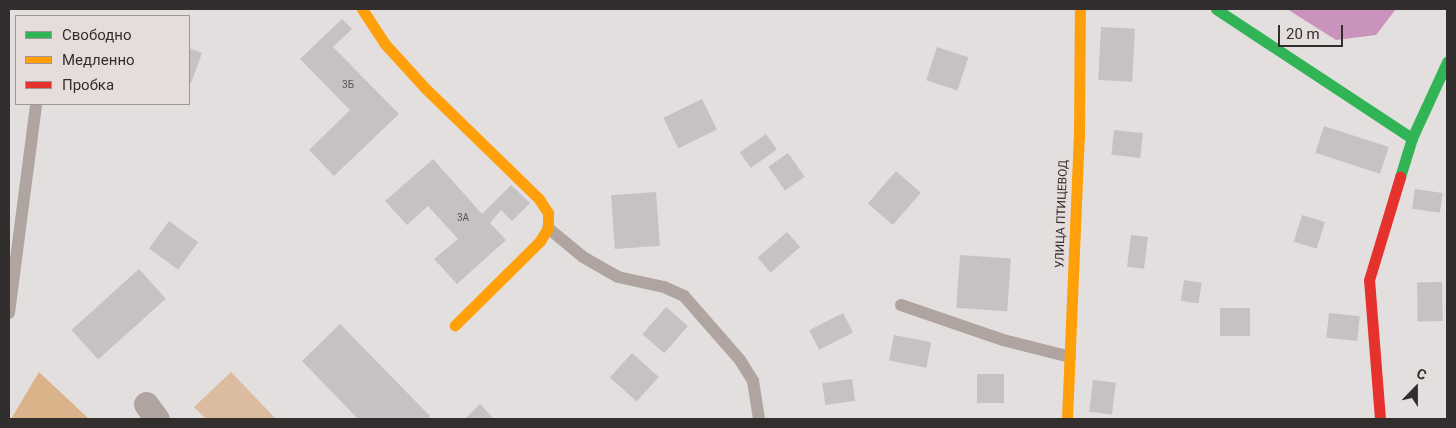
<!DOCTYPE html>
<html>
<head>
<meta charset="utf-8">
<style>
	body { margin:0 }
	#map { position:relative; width:1456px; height:428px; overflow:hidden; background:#e4dfdf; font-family:Roboto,sans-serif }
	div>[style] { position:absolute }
	.green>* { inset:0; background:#dcbc9f }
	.forest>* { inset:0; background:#dab38a }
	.water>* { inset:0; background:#c993bc }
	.building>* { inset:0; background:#c6c2c2; transform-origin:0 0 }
	.lane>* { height:12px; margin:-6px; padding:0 6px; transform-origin:6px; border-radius:6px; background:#b0a4a0 }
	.street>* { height:25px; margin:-12.5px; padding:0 12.5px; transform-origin:12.5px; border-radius:12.5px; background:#b0a4a0 }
	.fast>* { height:11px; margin:-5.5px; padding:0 5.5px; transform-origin:5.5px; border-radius:5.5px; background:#30b455 }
	.slow>* { height:11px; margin:-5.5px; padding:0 5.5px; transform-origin:5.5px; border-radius:5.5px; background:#ff9f0a }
	.jam>* { height:11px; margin:-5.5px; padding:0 5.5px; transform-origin:5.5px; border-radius:5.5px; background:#e5322d }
	span { translate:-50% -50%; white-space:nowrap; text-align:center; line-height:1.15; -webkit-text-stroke:4px #e7dcdc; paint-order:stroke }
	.number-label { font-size:10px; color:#585353 }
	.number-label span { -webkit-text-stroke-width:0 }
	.street-label { font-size:12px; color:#332e2e }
	.frame { position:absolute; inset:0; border:10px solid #332e2e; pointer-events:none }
	.legend { position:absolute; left:15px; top:15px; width:175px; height:90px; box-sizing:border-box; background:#e7dcdc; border:1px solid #9f9696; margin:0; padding:6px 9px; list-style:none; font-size:15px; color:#332e2e }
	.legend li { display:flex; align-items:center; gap:10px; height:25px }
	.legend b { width:25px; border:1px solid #9f9696 }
	.north { position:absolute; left:1391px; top:363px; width:50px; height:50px; -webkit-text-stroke:4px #e7dcdc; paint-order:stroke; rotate:22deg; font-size:14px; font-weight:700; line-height:20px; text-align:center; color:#332e2e }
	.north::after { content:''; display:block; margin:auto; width:18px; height:22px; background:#332e2e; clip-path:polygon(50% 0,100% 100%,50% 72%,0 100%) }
	.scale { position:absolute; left:1278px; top:25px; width:65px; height:22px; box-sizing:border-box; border:2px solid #332e2e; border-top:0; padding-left:6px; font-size:15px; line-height:18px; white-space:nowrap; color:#332e2e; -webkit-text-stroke:4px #e7dcdc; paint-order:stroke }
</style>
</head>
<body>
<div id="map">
	<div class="green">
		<i style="clip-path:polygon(231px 372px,276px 419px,206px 419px,194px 407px)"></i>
	</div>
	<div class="forest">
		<i style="clip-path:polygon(39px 372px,89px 419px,11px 419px)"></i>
	</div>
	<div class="water">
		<i style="clip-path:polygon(1287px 9px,1396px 9px,1376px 35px,1336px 40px)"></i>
	</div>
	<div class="building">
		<i style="clip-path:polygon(342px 19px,352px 29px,333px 47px,399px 114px,334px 176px,309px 150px,350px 110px,300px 59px)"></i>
		<i style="left:1101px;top:27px;width:34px;height:53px;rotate:3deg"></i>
		<i style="left:937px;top:47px;width:33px;height:35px;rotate:18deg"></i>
		<i style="clip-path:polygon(189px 48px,202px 53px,191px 83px,189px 82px)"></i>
		<i style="left:702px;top:99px;width:34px;height:43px;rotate:64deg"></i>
		<i style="left:1324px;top:126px;width:68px;height:28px;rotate:18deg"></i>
		<i style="left:1114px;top:130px;width:29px;height:25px;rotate:6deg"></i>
		<i style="left:766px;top:134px;width:19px;height:32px;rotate:55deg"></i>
		<i style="left:788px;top:153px;width:29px;height:24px;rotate:55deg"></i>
		<i style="clip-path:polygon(433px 159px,482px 214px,511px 185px,530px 203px,512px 221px,501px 210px,490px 223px,506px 240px,457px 284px,434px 259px,458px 239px,428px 206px,407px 225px,385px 201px)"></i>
		<i style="left:896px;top:171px;width:33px;height:43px;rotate:41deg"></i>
		<i style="left:1415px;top:189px;width:28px;height:20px;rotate:8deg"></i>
		<i style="left:656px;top:192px;width:54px;height:45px;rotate:86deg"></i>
		<i style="left:1302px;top:215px;width:24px;height:28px;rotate:17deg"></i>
		<i style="left:169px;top:221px;width:36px;height:34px;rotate:36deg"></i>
		<i style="left:787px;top:232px;width:20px;height:39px;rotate:49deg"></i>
		<i style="left:1131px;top:235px;width:17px;height:32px;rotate:7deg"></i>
		<i style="left:960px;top:255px;width:51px;height:53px;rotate:4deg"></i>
		<i style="left:139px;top:269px;width:40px;height:91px;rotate:48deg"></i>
		<i style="left:1184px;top:280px;width:18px;height:21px;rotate:9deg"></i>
		<i style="left:1442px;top:282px;width:39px;height:25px;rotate:89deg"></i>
		<i style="left:666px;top:307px;width:29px;height:36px;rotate:41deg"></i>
		<i style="left:1220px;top:308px;width:30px;height:28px"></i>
		<i style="left:843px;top:313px;width:22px;height:38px;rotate:63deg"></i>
		<i style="left:1329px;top:313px;width:31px;height:25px;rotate:6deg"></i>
		<i style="clip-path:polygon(340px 324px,430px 416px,427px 419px,358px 419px,302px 361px)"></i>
		<i style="left:894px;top:335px;width:38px;height:26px;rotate:11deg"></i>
		<i style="left:632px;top:353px;width:36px;height:33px;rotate:42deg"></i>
		<i style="left:977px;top:374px;width:27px;height:29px"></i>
		<i style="left:852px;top:379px;width:22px;height:30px;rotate:82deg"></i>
		<i style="left:1093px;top:380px;width:23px;height:32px;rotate:7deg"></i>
		<i style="clip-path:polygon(480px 404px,494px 419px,465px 419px)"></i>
	</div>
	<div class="lane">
		<i style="left:548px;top:228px;width:45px;rotate:39.6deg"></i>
		<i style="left:583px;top:257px;width:40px;rotate:29.7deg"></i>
		<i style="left:618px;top:277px;width:47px;rotate:12.3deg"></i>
		<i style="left:664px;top:287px;width:22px;rotate:24deg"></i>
		<i style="left:684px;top:296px;width:85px;rotate:48.8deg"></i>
		<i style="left:740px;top:360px;width:25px;rotate:58deg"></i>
		<i style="left:753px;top:381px;width:38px;rotate:81deg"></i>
		<i style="left:901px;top:305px;width:108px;rotate:18.9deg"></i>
		<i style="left:1003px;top:340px;width:69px;rotate:14.2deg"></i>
		<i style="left:9px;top:313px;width:211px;rotate:-82.6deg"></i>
	</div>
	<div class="street">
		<i style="left:146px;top:404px;width:19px;rotate:54deg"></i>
	</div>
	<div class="fast">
		<i style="left:1216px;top:9px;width:235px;rotate:33.4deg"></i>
		<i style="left:1400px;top:177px;width:41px;rotate:-72.9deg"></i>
		<i style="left:1412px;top:138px;width:84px;rotate:-65.3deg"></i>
	</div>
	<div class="slow">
		<i style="left:362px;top:9px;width:42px;rotate:56.7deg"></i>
		<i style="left:385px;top:44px;width:59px;rotate:47.7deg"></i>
		<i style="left:425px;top:88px;width:159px;rotate:44.2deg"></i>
		<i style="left:539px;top:199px;width:17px;rotate:57deg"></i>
		<i style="left:548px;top:213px;width:15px;rotate:90deg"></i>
		<i style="left:548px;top:228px;width:15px;rotate:122deg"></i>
		<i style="left:540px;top:241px;width:120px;rotate:135.3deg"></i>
		<i style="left:1067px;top:419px;width:282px;rotate:-87.6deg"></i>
		<i style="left:1079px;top:137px;width:128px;rotate:-89.6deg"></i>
	</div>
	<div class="jam">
		<i style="left:1380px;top:419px;width:139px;rotate:-94.5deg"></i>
		<i style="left:1369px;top:280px;width:108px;rotate:-73.2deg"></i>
	</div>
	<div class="number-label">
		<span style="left:348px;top:85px">3Б</span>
		<span style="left:463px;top:218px">3А</span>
	</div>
	<div class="street-label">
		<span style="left:1062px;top:214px;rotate:-88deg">УЛИЦА ПТИЦЕВОД</span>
	</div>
	<div class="frame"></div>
	<ul class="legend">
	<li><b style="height:6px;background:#30b455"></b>Свободно</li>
	<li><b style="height:6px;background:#ff9f0a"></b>Медленно</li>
	<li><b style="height:6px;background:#e5322d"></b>Пробка</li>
	</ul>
	<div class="north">С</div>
	<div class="scale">20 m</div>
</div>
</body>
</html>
